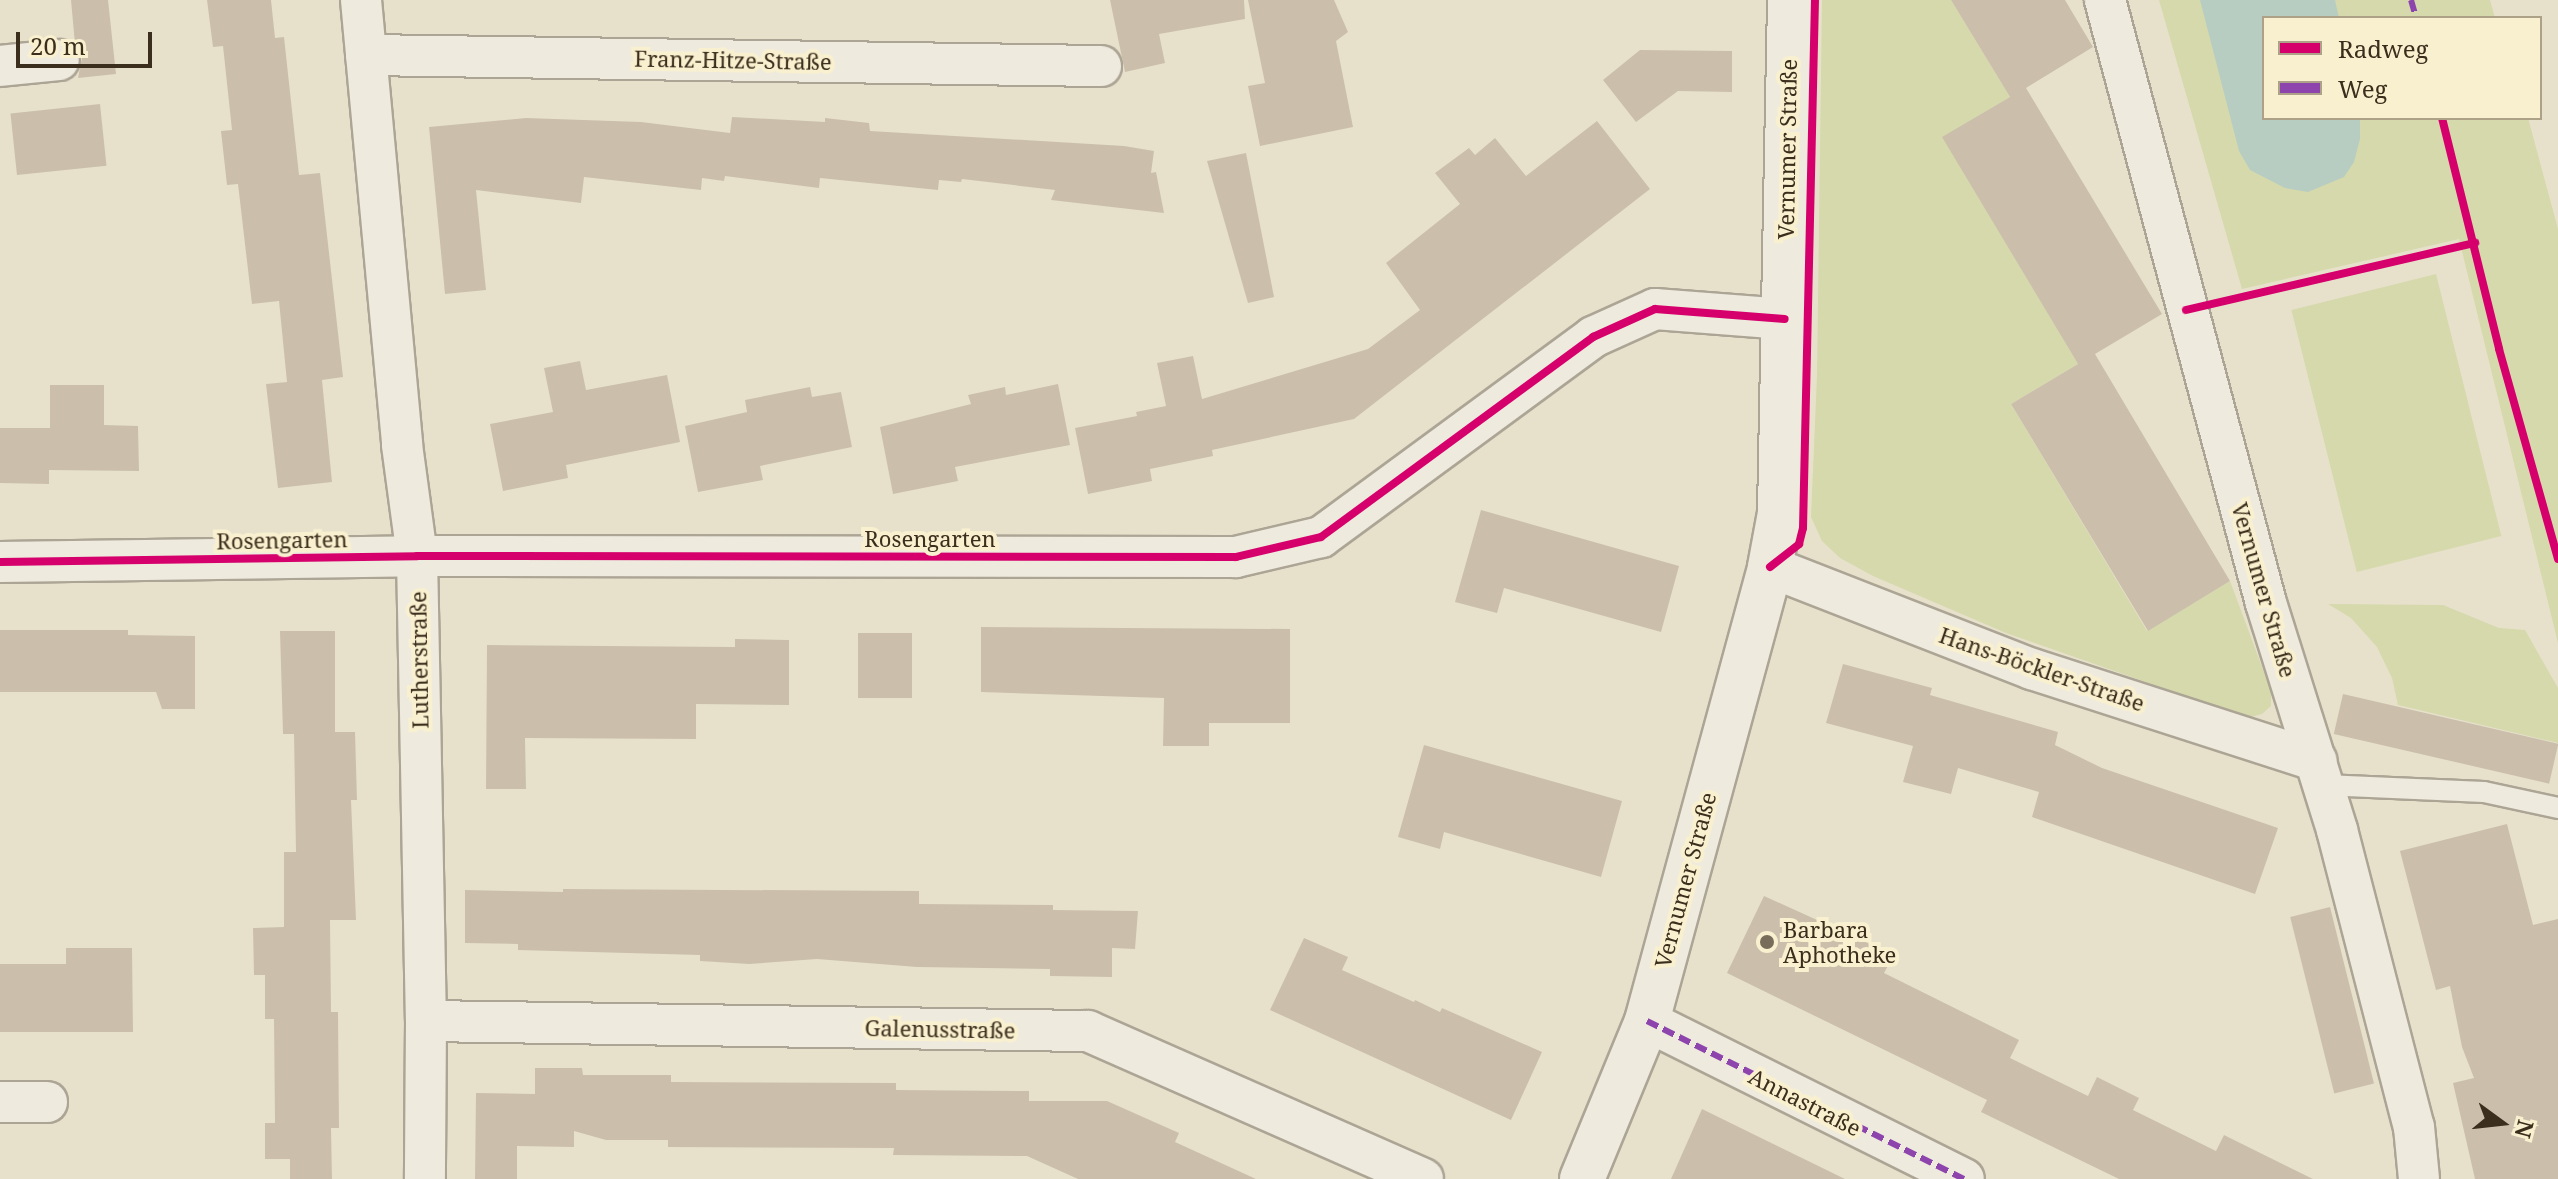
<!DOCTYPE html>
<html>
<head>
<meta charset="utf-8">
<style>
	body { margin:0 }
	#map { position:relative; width:2558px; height:1179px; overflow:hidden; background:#e7e1cc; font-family:"Noto Serif",serif }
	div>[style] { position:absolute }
	.green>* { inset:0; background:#d5d9ac; transform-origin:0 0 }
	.water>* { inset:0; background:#b7cdc2 }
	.building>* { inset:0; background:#cbbfac; transform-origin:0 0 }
	.roads { filter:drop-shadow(2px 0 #aca595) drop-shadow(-2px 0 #aca595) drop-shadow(0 2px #aca595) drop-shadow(0 -2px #aca595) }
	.lane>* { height:20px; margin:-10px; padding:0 10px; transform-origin:10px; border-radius:10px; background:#eeeade }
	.street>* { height:40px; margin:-20px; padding:0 20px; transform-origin:20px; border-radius:20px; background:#eeeade }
	.secondary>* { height:44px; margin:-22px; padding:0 22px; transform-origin:22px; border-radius:22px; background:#eeeade }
	.quiet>* { height:6px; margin-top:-3px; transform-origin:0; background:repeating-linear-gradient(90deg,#8e44ad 0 12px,transparent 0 18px) }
	.cycleway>* { height:8px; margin:-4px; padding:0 4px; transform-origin:4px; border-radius:4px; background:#d6006c }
	.dots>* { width:22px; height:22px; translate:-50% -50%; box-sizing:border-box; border:4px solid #f9f0d0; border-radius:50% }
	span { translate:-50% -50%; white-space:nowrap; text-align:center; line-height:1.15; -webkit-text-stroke:8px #f9f0d0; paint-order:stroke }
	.street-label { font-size:22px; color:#3c2e1c }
	.poi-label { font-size:22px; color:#3c2e1c }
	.left { translate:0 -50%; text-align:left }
	.legend { position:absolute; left:2262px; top:16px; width:280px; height:104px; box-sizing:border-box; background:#f9f0d0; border:2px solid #ada288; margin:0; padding:10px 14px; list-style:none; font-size:24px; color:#3c2e1c }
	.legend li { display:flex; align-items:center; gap:16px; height:40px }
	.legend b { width:40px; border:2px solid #ada288 }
	.north { position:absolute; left:2462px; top:1083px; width:80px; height:80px; -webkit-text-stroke:6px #f9f0d0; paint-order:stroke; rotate:105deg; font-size:22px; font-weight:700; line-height:32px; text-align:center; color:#3c2e1c }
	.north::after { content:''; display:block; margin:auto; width:28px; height:36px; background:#3c2e1c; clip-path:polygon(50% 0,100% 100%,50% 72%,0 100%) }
	.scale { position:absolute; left:16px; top:32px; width:136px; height:36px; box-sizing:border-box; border:4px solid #3c2e1c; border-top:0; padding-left:10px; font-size:24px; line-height:28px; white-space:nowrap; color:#3c2e1c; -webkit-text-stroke:6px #f9f0d0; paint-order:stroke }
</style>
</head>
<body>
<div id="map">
	<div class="green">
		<i style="clip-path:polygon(1822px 0,1951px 0,2010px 97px,1943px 137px,2078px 364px,2011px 404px,2147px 631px,2230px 581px,2271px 691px,2271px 706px,2262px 714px,2251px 717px,2234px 713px,2006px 633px,1873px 576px,1840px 558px,1822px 541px,1811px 517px,1817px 376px)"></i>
		<i style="clip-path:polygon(2159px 0,2490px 0,2495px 18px,2264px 18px,2264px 118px,2528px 118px,2558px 229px,2558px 643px,2459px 239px,2242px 289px)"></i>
		<i style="left:2436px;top:274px;width:270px;height:149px;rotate:76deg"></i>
		<i style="clip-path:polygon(2328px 604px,2443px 605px,2499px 628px,2525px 630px,2558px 688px,2558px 743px,2398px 705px,2392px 678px,2377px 647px,2351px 618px)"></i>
	</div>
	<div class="water">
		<i style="clip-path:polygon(2200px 0,2335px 0,2339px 18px,2264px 18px,2264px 118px,2360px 118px,2360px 139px,2354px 162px,2344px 177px,2308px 192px,2285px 188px,2250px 170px,2239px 151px)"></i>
	</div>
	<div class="building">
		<i style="clip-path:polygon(71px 0,108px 0,116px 74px,78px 78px,82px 58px,75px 44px)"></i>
		<i style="clip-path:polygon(207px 0,271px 0,275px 38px,284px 37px,299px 175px,320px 173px,343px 377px,322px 380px,332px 482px,278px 488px,266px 384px,287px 382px,279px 301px,252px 304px,238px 184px,227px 185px,221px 131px,232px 130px,223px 46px,213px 47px)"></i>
		<i style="clip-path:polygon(1110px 0,1244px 0,1245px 19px,1159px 34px,1165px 63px,1125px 72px)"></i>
		<i style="clip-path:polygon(1248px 0,1334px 0,1348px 32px,1336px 41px,1353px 127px,1260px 146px,1248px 86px,1265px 83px)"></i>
		<i style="clip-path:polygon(1951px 0,2065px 0,2093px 47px,2026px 88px,2162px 314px,2095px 354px,2230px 581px,2148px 631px,2011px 404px,2078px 364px,1942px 137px,2010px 97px)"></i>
		<i style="clip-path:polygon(1640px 50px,1732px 51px,1732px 92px,1678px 91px,1636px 122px,1603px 80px)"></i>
		<i style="left:100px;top:104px;width:62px;height:90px;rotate:84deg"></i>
		<i style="clip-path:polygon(732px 117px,825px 122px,825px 118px,869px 123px,870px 131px,1124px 146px,1154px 151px,1151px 173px,1156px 172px,1164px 213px,1051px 200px,1055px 190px,962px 179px,961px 182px,939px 180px,938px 190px,820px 178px,819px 188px,725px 176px,724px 181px,702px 178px,701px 190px,584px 177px,581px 203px,476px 190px,486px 290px,445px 294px,429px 127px,526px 118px,641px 122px,730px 133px)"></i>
		<i style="clip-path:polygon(1597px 121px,1650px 189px,1354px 419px,1212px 450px,1213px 456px,1150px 469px,1152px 481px,1088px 494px,1075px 428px,1137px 416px,1136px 412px,1166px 406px,1157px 363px,1193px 356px,1202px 399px,1368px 349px,1420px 310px,1386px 263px,1460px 204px,1435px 173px,1469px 148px,1475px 155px,1495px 138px,1526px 176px)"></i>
		<i style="clip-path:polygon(1246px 153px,1274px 297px,1248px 303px,1207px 161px)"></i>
		<i style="clip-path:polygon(580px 361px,586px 390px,667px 375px,680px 442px,566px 465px,568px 478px,503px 491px,490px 424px,553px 412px,544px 368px)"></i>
		<i style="clip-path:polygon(1058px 384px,1070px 445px,955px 467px,958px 481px,893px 494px,880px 427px,971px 404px,968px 395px,1005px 387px,1006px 395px)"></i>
		<i style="clip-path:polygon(50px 385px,104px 385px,104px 425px,138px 426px,139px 471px,49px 470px,49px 484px,0 483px,0 428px,50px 428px)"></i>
		<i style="clip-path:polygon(810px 387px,812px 397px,841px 392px,852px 447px,760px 466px,763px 480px,698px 492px,685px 426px,747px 412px,745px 400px)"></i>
		<i style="clip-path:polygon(1481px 510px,1679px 566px,1661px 632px,1504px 588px,1497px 613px,1455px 602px)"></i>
		<i style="clip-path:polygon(981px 627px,1290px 629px,1290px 723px,1209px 723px,1209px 746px,1163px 746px,1164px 698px,981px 692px)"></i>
		<i style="clip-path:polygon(0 630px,128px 630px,128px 635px,195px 636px,195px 709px,162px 709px,156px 692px,0 692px)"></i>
		<i style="clip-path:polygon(280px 631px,335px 631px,335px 732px,355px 732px,357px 800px,351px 800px,356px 920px,330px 920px,331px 1012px,338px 1012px,339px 1128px,331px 1128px,332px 1179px,290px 1179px,290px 1159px,265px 1159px,265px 1123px,275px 1123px,274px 1019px,265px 1019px,265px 975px,254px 975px,253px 928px,284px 927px,284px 852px,296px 852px,294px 734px,283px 734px)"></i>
		<i style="left:858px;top:633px;width:54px;height:65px"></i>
		<i style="clip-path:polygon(735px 639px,789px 640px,789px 705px,696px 704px,696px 739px,525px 738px,526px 789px,486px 789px,487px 645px,735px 647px)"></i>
		<i style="clip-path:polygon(1843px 664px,1932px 688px,1930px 695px,2058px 732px,2055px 745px,2102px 768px,2278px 828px,2255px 894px,2032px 817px,2039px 792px,1958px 768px,1951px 794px,1903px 782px,1913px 746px,1826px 723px)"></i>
		<i style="left:2343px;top:694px;width:221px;height:41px;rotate:13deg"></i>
		<i style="clip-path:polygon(1424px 745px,1622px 801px,1601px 877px,1444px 832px,1440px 849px,1398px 837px)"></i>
		<i style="clip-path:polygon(2507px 824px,2533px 925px,2558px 919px,2558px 1179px,2475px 1179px,2453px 1083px,2474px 1078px,2462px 1047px,2450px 986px,2436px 990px,2400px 851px)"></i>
		<i style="clip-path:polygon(563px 889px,919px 891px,919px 904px,1053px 905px,1053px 910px,1138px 911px,1135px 949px,1112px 948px,1112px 977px,1050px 976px,1050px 969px,917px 967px,817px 959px,749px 964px,700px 961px,700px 955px,518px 950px,518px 944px,465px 943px,465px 890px,563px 892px)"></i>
		<i style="clip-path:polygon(1764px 896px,1894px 955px,1884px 973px,2019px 1040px,2010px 1058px,2088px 1096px,2097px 1077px,2139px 1098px,2133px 1110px,2216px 1151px,2224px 1135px,2313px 1179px,2119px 1179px,1981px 1112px,1987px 1100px,1727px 973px)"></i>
		<i style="left:2330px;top:907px;width:182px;height:41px;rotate:76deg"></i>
		<i style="clip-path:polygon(1304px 938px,1348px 957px,1342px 970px,1414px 1002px,1415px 1000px,1440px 1012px,1442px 1008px,1542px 1052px,1511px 1120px,1270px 1010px)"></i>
		<i style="clip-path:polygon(66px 948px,132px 948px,133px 1032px,0 1032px,0 964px,66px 964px)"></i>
		<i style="clip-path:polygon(535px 1068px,582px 1068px,583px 1075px,671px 1075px,671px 1082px,896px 1083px,896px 1090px,1029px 1091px,1029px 1101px,1107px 1101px,1179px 1133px,1175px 1142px,1256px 1179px,1078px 1179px,1027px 1156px,893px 1155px,894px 1148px,668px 1147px,668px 1140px,606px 1140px,574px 1131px,574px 1147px,517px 1146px,517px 1179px,475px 1179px,476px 1093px,535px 1094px)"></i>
		<i style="clip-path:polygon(1702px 1109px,1845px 1179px,1671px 1179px)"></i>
	</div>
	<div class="roads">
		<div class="lane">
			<i style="left:2324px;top:785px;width:160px;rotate:2.5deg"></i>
			<i style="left:2484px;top:792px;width:76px;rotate:12.2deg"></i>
		</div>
		<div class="street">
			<i style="left:361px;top:0;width:447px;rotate:84.7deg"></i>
			<i style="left:402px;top:445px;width:112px;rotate:82.3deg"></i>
			<i style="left:417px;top:556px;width:465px;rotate:88.9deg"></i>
			<i style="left:426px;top:1021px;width:158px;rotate:90.4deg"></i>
			<i style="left:2105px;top:0;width:624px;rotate:75.05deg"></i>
			<i style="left:2266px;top:603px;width:238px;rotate:72.6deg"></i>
			<i style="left:2337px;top:830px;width:307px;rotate:75.5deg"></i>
			<i style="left:2414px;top:1127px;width:52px;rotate:84.5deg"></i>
			<i style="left:366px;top:55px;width:735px;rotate:0.86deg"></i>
			<i style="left:0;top:66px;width:59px;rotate:-5.8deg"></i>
			<i style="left:0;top:562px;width:417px;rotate:-0.8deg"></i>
			<i style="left:417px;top:556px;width:819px;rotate:0.07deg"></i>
			<i style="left:1236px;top:557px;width:87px;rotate:-13.2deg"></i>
			<i style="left:1321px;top:537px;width:338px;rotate:-36.3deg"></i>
			<i style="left:1593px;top:337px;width:68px;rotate:-24.3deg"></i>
			<i style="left:1655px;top:309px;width:130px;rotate:4.4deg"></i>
			<i style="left:1770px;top:567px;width:281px;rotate:21.3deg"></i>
			<i style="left:2032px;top:669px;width:299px;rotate:17.9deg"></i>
			<i style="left:426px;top:1021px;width:662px;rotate:0.87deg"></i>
			<i style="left:1088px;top:1031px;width:366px;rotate:23.8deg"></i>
			<i style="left:1647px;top:1021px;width:354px;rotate:26.5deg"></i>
			<i style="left:0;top:1102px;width:47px"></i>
		</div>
		<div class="secondary">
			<i style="left:1582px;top:1179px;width:171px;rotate:-67.6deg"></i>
			<i style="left:1647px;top:1021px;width:470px;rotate:-74.8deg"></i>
			<i style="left:1770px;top:567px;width:55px;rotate:-79.5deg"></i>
			<i style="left:1780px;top:513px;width:513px;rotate:-88.88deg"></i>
		</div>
	</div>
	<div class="quiet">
		<i style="left:2411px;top:0;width:19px;rotate:74deg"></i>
		<i style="left:1647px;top:1021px;width:354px;rotate:26.5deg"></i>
	</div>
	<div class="cycleway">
		<i style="left:2442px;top:118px;width:238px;rotate:76.1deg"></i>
		<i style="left:2499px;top:349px;width:218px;rotate:74.3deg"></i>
		<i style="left:2186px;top:310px;width:297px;rotate:-13.1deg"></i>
		<i style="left:0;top:562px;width:417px;rotate:-0.8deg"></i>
		<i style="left:417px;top:556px;width:819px;rotate:0.07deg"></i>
		<i style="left:1236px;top:557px;width:87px;rotate:-13.2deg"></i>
		<i style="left:1321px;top:537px;width:338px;rotate:-36.3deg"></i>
		<i style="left:1593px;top:337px;width:68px;rotate:-24.3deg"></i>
		<i style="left:1655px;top:309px;width:130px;rotate:4.4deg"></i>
		<i style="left:1770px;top:567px;width:37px;rotate:-38deg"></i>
		<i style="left:1799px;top:544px;width:16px;rotate:-76deg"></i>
		<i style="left:1803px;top:528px;width:528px;rotate:-88.7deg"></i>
	</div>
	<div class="dots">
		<i style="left:1767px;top:942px;background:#786d5a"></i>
	</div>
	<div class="street-label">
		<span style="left:733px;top:60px;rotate:1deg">Franz-Hitze-Straße</span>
		<span style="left:1787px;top:149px;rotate:-89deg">Vernumer Straße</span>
		<span style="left:930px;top:539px">Rosengarten</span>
		<span style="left:282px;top:540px;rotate:-1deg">Rosengarten</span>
		<span style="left:2264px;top:590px;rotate:74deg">Vernumer Straße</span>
		<span style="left:419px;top:660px;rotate:-91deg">Lutherstraße</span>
		<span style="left:2042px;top:669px;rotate:19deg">Hans-Böckler-Straße</span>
		<span style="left:1685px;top:880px;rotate:-75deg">Vernumer Straße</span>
		<span style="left:940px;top:1029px;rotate:1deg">Galenusstraße</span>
		<span style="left:1805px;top:1102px;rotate:27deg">Annastraße</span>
	</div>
	<div class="poi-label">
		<span class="left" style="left:1783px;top:942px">Barbara<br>Aphotheke</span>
	</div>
	<ul class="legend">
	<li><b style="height:10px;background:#d6006c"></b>Radweg</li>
	<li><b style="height:10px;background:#8e44ad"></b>Weg</li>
	</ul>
	<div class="north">N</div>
	<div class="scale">20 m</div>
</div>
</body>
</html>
